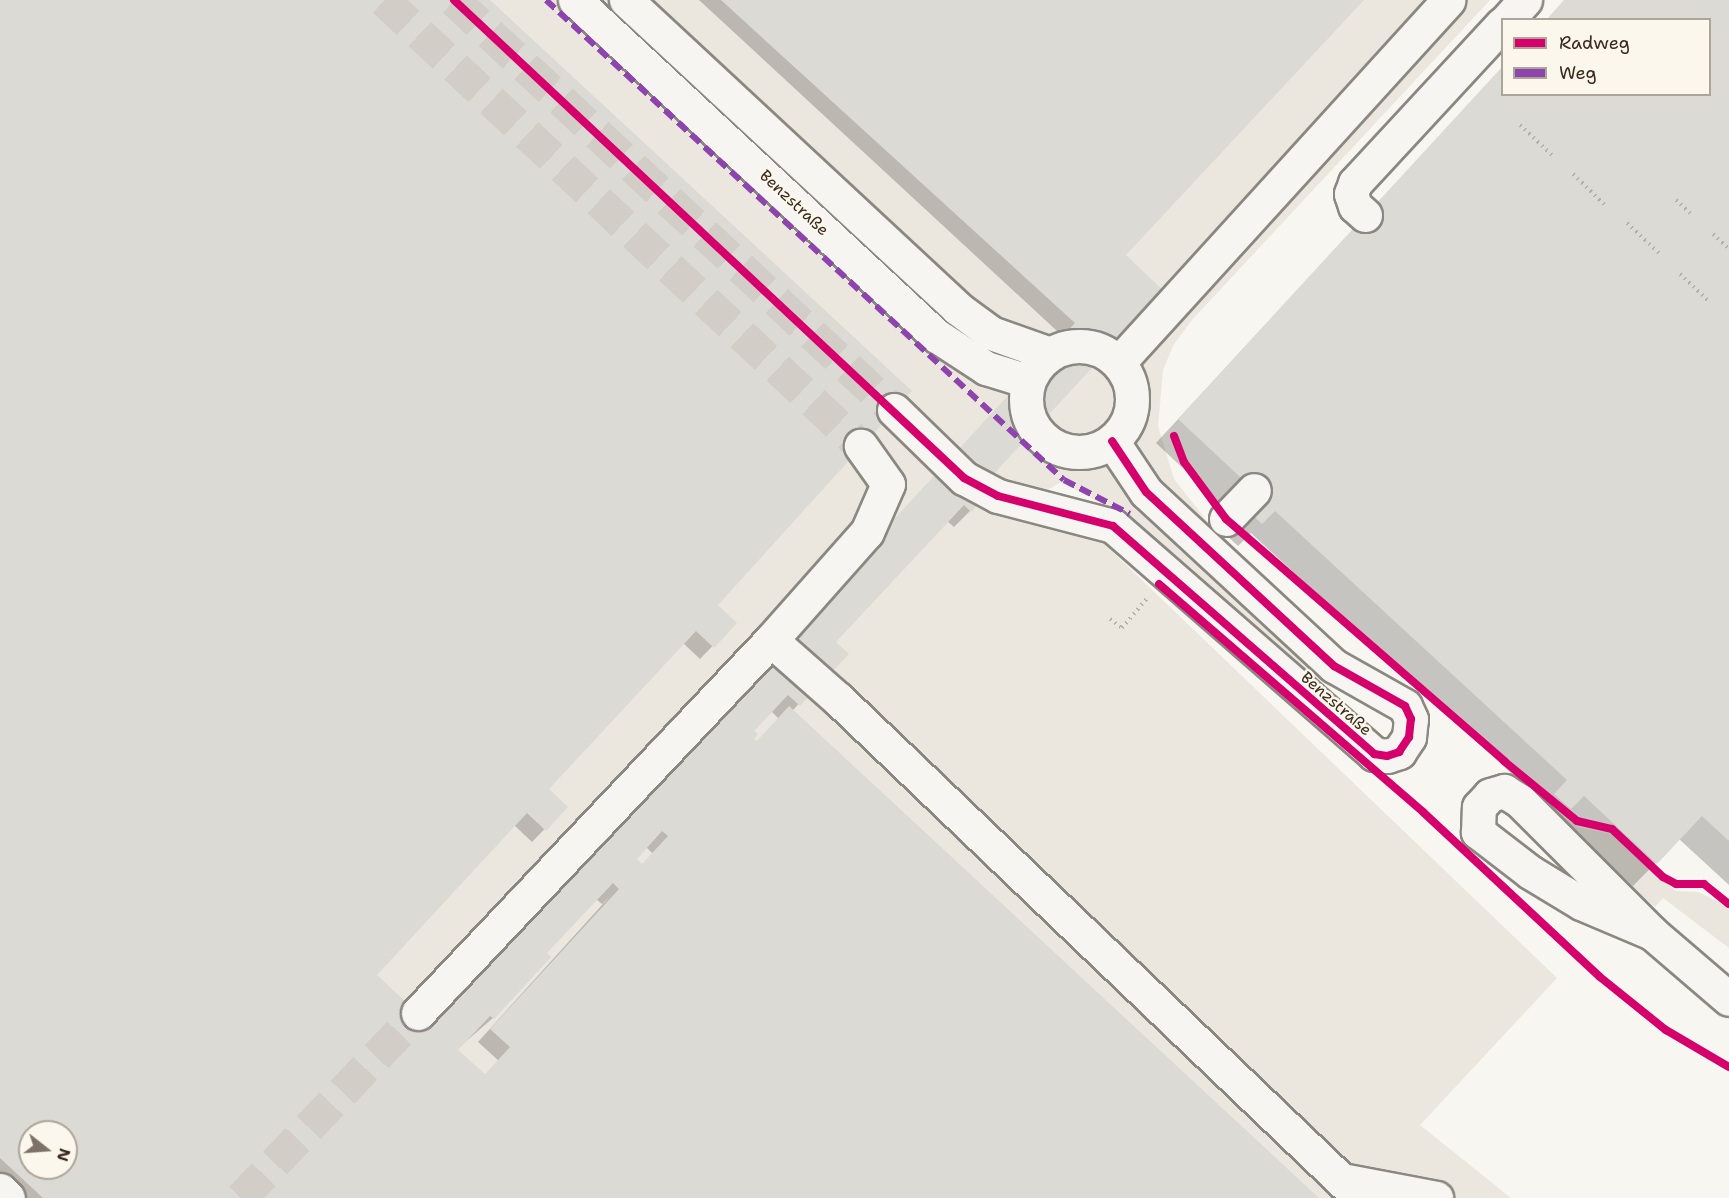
<!DOCTYPE html>
<html>
<head>
<meta charset="utf-8">
<style>
	body { margin:0 }
	#map { position:relative; width:1729px; height:1198px; overflow:hidden; background:#f8f6f0; font-family:"Shantell Sans",sans-serif }
	div>[style] { position:absolute }
	.built>* { inset:0; background:#ebe6de }
	.green>* { inset:0; background:#eae6dd }
	.shadow>* { inset:0; background:#0003 }
	.building>* { inset:0; background:#dcdad5 }
	.minor-tunnel>* { height:33px; margin-top:-16.5px; transform-origin:0; background:repeating-linear-gradient(90deg,#d2cdc6 0 33px,transparent 0 49px) }
	.path>* { height:4px; margin-top:-2px; transform-origin:0; background:repeating-linear-gradient(90deg,#b3b0ac 0 1.5px,transparent 0 6px) }
	.roads { filter:drop-shadow(2px 0 #8b8781) drop-shadow(-2px 0 #8b8781) drop-shadow(0 2px #8b8781) drop-shadow(0 -2px #8b8781) }
	.minor>* { height:33px; margin:-16.5px; padding:0 16.5px; transform-origin:16.5px; border-radius:16.5px; background:#f6f5f1 }
	.minor>.ring { margin:-16.5px; padding:0; box-sizing:content-box; background:none; border:33px solid #f6f5f1; border-radius:50% }
	.quiet>* { height:6px; margin-top:-3px; transform-origin:0; background:repeating-linear-gradient(90deg,#8e44ad 0 12px,transparent 0 18px) }
	.cycleway>* { height:8px; margin:-4px; padding:0 4px; transform-origin:4px; border-radius:4px; background:#d6006c }
	span { translate:-50% -50%; white-space:nowrap; text-align:center; line-height:1.15; -webkit-text-stroke:5px #fbf7ec; paint-order:stroke }
	.street-label { font-size:16px; color:#3b2a1e }
	.legend { position:absolute; left:1501px; top:18px; width:210px; height:78px; box-sizing:border-box; background:#fbf7ec; border:2px solid #aea59a; margin:0; padding:8px 10px; list-style:none; font-size:18px; color:#3b2a1e }
	.legend li { display:flex; align-items:center; gap:12px; height:30px }
	.legend b { width:30px; border:2px solid #aea59a }
	.north { position:absolute; left:18px; top:1120px; width:60px; height:60px; box-sizing:border-box; background:#fbf7ec; border:2px solid #aea59a; border-radius:50%; rotate:107deg; font-size:16px; font-weight:700; line-height:24px; text-align:center; color:#3b2a1e }
	.north::after { content:''; display:block; margin:auto; width:21px; height:27px; background:#7d7168; clip-path:polygon(50% 0,100% 100%,50% 72%,0 100%) }
</style>
</head>
<body>
<div id="map">
	<div class="built">
		<i style="clip-path:polygon(evenodd,0 0,1490px 0,1192px 320px,1174px 344px,1163px 370px,1158px 426px,1174px 479px,1207px 521px,1346px 653px,1315px 687px,1126px 516px,1061px 482px,1044px 492px,1100px 540px,1557px 978px,1420px 1125px,1511px 1198px,0 1198px,0 0,30px 1132px,66px 1132px,66px 1168px,30px 1168px,30px 1132px)"></i>
	</div>
	<div class="green">
		<i style="clip-path:polygon(1521px 780px,1577px 827px,1612px 834px,1676px 891px,1698px 892px,1719px 902px,1729px 910px,1729px 948px,1663px 898px,1655px 907px,1514px 787px)"></i>
	</div>
	<div class="shadow">
		<i style="clip-path:polygon(evenodd,0 0,488px 0,910px 391px,716px 605px,735px 623px,700px 659px,683px 643px,547px 789px,566px 807px,532px 842px,514px 825px,375px 975px,407px 1005px,540px 903px,1060px 341px,1053px 335px,1057px 331px,699px 0,1362px 0,1124px 256px,1108px 362px,1101px 356px,986px 480px,970px 511px,954px 527px,947px 521px,834px 642px,846px 654px,792px 711px,1317px 1198px,17px 1198px,0 1182px,0 0,771px 711px,779px 719px,756px 743px,752px 739px,752px 731px,771px 711px,0 0,646px 847px,653px 854px,642px 865px,635px 859px,646px 847px,0 0,611px 895px,478px 1042px,499px 1061px,484px 1076px,456px 1050px,493px 1018px,549px 957px,545px 954px,596px 899px,602px 904px,611px 895px,0 0,30px 1132px,66px 1132px,66px 1168px,30px 1168px,30px 1132px)"></i>
		<i style="clip-path:polygon(1566px 0,1729px 0,1729px 885px,1679px 839px,1633px 886px,1251px 533px,1238px 546px,1224px 533px,1237px 519px,1156px 443px,1502px 68px,1502px 94px,1710px 94px,1710px 20px)"></i>
	</div>
	<div class="building">
		<i style="clip-path:polygon(evenodd,0 0,490px 0,912px 391px,718px 605px,737px 623px,714px 648px,696px 631px,549px 789px,568px 807px,546px 831px,527px 813px,377px 975px,425px 1020px,541px 902px,1075px 323px,721px 0,1364px 0,1126px 255px,1170px 297px,1118px 340px,988px 480px,995px 486px,971px 512px,964px 505px,836px 642px,849px 654px,800px 706px,788px 695px,754px 731px,758px 734px,754px 739px,757px 741px,789px 706px,1319px 1198px,43px 1198px,0 1158px,0 0,662px 831px,668px 836px,642px 864px,637px 859px,662px 831px,0 0,613px 883px,619px 889px,490px 1029px,510px 1047px,485px 1074px,458px 1050px,490px 1016px,494px 1019px,551px 957px,547px 953px,613px 883px,0 0,30px 1132px,66px 1132px,66px 1168px,30px 1168px,30px 1132px)"></i>
		<i style="clip-path:polygon(1564px 0,1729px 0,1729px 841px,1702px 816px,1657px 864px,1584px 796px,1571px 809px,1554px 794px,1567px 780px,1275px 511px,1262px 524px,1246px 509px,1254px 490px,1178px 419px,1502px 67px,1502px 94px,1710px 94px,1710px 20px,1546px 20px)"></i>
	</div>
	<div class="minor-tunnel">
		<i style="left:384px;top:0;width:653px;rotate:43.08deg"></i>
		<i style="left:454px;top:0;width:601px;rotate:42.98deg"></i>
		<i style="left:241px;top:1198px;width:256px;rotate:-46.3deg"></i>
	</div>
	<div class="path">
		<i style="left:1520px;top:125px;width:45px;rotate:43.2deg"></i>
		<i style="left:1573px;top:174px;width:45px;rotate:44.1deg"></i>
		<i style="left:1676px;top:200px;width:23px;rotate:43deg"></i>
		<i style="left:1627px;top:223px;width:44px;rotate:43.2deg"></i>
		<i style="left:1713px;top:234px;width:22px;rotate:43deg"></i>
		<i style="left:1680px;top:274px;width:42px;rotate:43.1deg"></i>
		<i style="left:1110px;top:619px;width:15px;rotate:37deg"></i>
		<i style="left:1122px;top:628px;width:40px;rotate:-50deg"></i>
	</div>
	<div class="roads">
		<div class="minor">
			<i style="left:575px;top:0;width:494px;rotate:42.9deg"></i>
			<i style="left:937px;top:336px;width:59px;rotate:33.1deg"></i>
			<i style="left:986px;top:368px;width:44px;rotate:17.2deg"></i>
			<i style="left:626px;top:0;width:452px;rotate:42.9deg"></i>
			<i style="left:957px;top:308px;width:42px;rotate:36.3deg"></i>
			<i style="left:991px;top:333px;width:63px;rotate:19.6deg"></i>
			<i style="left:1507px;top:20px;width:27px;rotate:-48deg"></i>
			<i style="left:1365px;top:215px;width:13px;rotate:-138deg"></i>
			<i style="left:1355px;top:206px;width:13px;rotate:-108deg"></i>
			<i style="left:1351px;top:194px;width:12px;rotate:-70deg"></i>
			<i style="left:1355px;top:183px;width:217px;rotate:-47.2deg"></i>
			<i class="ring" style="left:1026px;top:346px;width:73px;height:73px"></i>
			<i style="left:1120px;top:361px;width:488px;rotate:-47.7deg"></i>
			<i style="left:894px;top:410px;width:98px;rotate:44.2deg"></i>
			<i style="left:964px;top:478px;width:38px;rotate:28deg"></i>
			<i style="left:998px;top:496px;width:119px;rotate:14.6deg"></i>
			<i style="left:1113px;top:526px;width:347px;rotate:41.1deg"></i>
			<i style="left:1374px;top:754px;width:13px;rotate:9deg"></i>
			<i style="left:1387px;top:756px;width:13px;rotate:-18deg"></i>
			<i style="left:1399px;top:752px;width:18px;rotate:-56deg"></i>
			<i style="left:1409px;top:737px;width:18px;rotate:-84deg"></i>
			<i style="left:1411px;top:719px;width:14px;rotate:-115deg"></i>
			<i style="left:1405px;top:706px;width:81px;rotate:-150.6deg"></i>
			<i style="left:1334px;top:666px;width:256px;rotate:-137.2deg"></i>
			<i style="left:1146px;top:492px;width:61px;rotate:-123.7deg"></i>
			<i style="left:1226px;top:519px;width:40px;rotate:-46deg"></i>
			<i style="left:771px;top:640px;width:89px;rotate:41.4deg"></i>
			<i style="left:838px;top:699px;width:722px;rotate:43.71deg"></i>
			<i style="left:1652px;top:933px;width:77px;rotate:-157.1deg"></i>
			<i style="left:1581px;top:903px;width:60px;rotate:-148.7deg"></i>
			<i style="left:1530px;top:872px;width:66px;rotate:-142.4deg"></i>
			<i style="left:1478px;top:832px;width:25px;rotate:-88deg"></i>
			<i style="left:1479px;top:807px;width:16px;rotate:-47deg"></i>
			<i style="left:1490px;top:795px;width:15px;rotate:-16deg"></i>
			<i style="left:1504px;top:791px;width:19px;rotate:32deg"></i>
			<i style="left:1520px;top:801px;width:187px;rotate:45deg"></i>
			<i style="left:1652px;top:933px;width:101px;rotate:40.6deg"></i>
			<i style="left:418px;top:1013px;width:514px;rotate:-46.58deg"></i>
			<i style="left:771px;top:640px;width:144px;rotate:-48.4deg"></i>
			<i style="left:867px;top:532px;width:52px;rotate:-66.4deg"></i>
			<i style="left:888px;top:484px;width:47px;rotate:-125.4deg"></i>
			<i style="left:1342px;top:1180px;width:96px;rotate:10.8deg"></i>
			<i style="left:0;top:1190px;width:11px;rotate:45deg"></i>
		</div>
	</div>
	<div class="quiet">
		<i style="left:546px;top:0;width:706px;rotate:42.82deg"></i>
		<i style="left:1064px;top:480px;width:74px;rotate:27.3deg"></i>
	</div>
	<div class="cycleway">
		<i style="left:454px;top:0;width:699px;rotate:43.14deg"></i>
		<i style="left:964px;top:478px;width:38px;rotate:28deg"></i>
		<i style="left:998px;top:496px;width:119px;rotate:14.6deg"></i>
		<i style="left:1113px;top:526px;width:347px;rotate:41.1deg"></i>
		<i style="left:1374px;top:754px;width:13px;rotate:9deg"></i>
		<i style="left:1387px;top:756px;width:13px;rotate:-18deg"></i>
		<i style="left:1399px;top:752px;width:18px;rotate:-56deg"></i>
		<i style="left:1409px;top:737px;width:18px;rotate:-84deg"></i>
		<i style="left:1411px;top:719px;width:14px;rotate:-115deg"></i>
		<i style="left:1405px;top:706px;width:81px;rotate:-150.6deg"></i>
		<i style="left:1334px;top:666px;width:256px;rotate:-137.2deg"></i>
		<i style="left:1146px;top:492px;width:61px;rotate:-123.7deg"></i>
		<i style="left:1174px;top:436px;width:28px;rotate:69deg"></i>
		<i style="left:1184px;top:462px;width:71px;rotate:53.6deg"></i>
		<i style="left:1226px;top:519px;width:369px;rotate:41deg"></i>
		<i style="left:1504px;top:761px;width:94px;rotate:39.4deg"></i>
		<i style="left:1577px;top:821px;width:36px;rotate:13deg"></i>
		<i style="left:1612px;top:829px;width:70px;rotate:43.3deg"></i>
		<i style="left:1663px;top:877px;width:15px;rotate:28deg"></i>
		<i style="left:1676px;top:884px;width:28px"></i>
		<i style="left:1704px;top:884px;width:32px;rotate:39deg"></i>
		<i style="left:1159px;top:584px;width:349px;rotate:40.8deg"></i>
		<i style="left:1423px;top:812px;width:242px;rotate:43deg"></i>
		<i style="left:1600px;top:977px;width:85px;rotate:38.8deg"></i>
		<i style="left:1666px;top:1030px;width:73px;rotate:30.4deg"></i>
	</div>
	<div class="street-label">
		<span style="left:794px;top:203px;rotate:43deg">Benzstraße</span>
		<span style="left:1336px;top:704px;rotate:41deg">Benzstraße</span>
	</div>
	<ul class="legend">
	<li><b style="height:8px;background:#d6006c"></b>Radweg</li>
	<li><b style="height:8px;background:#8e44ad"></b>Weg</li>
	</ul>
	<div class="north">N</div>
</div>
</body>
</html>
